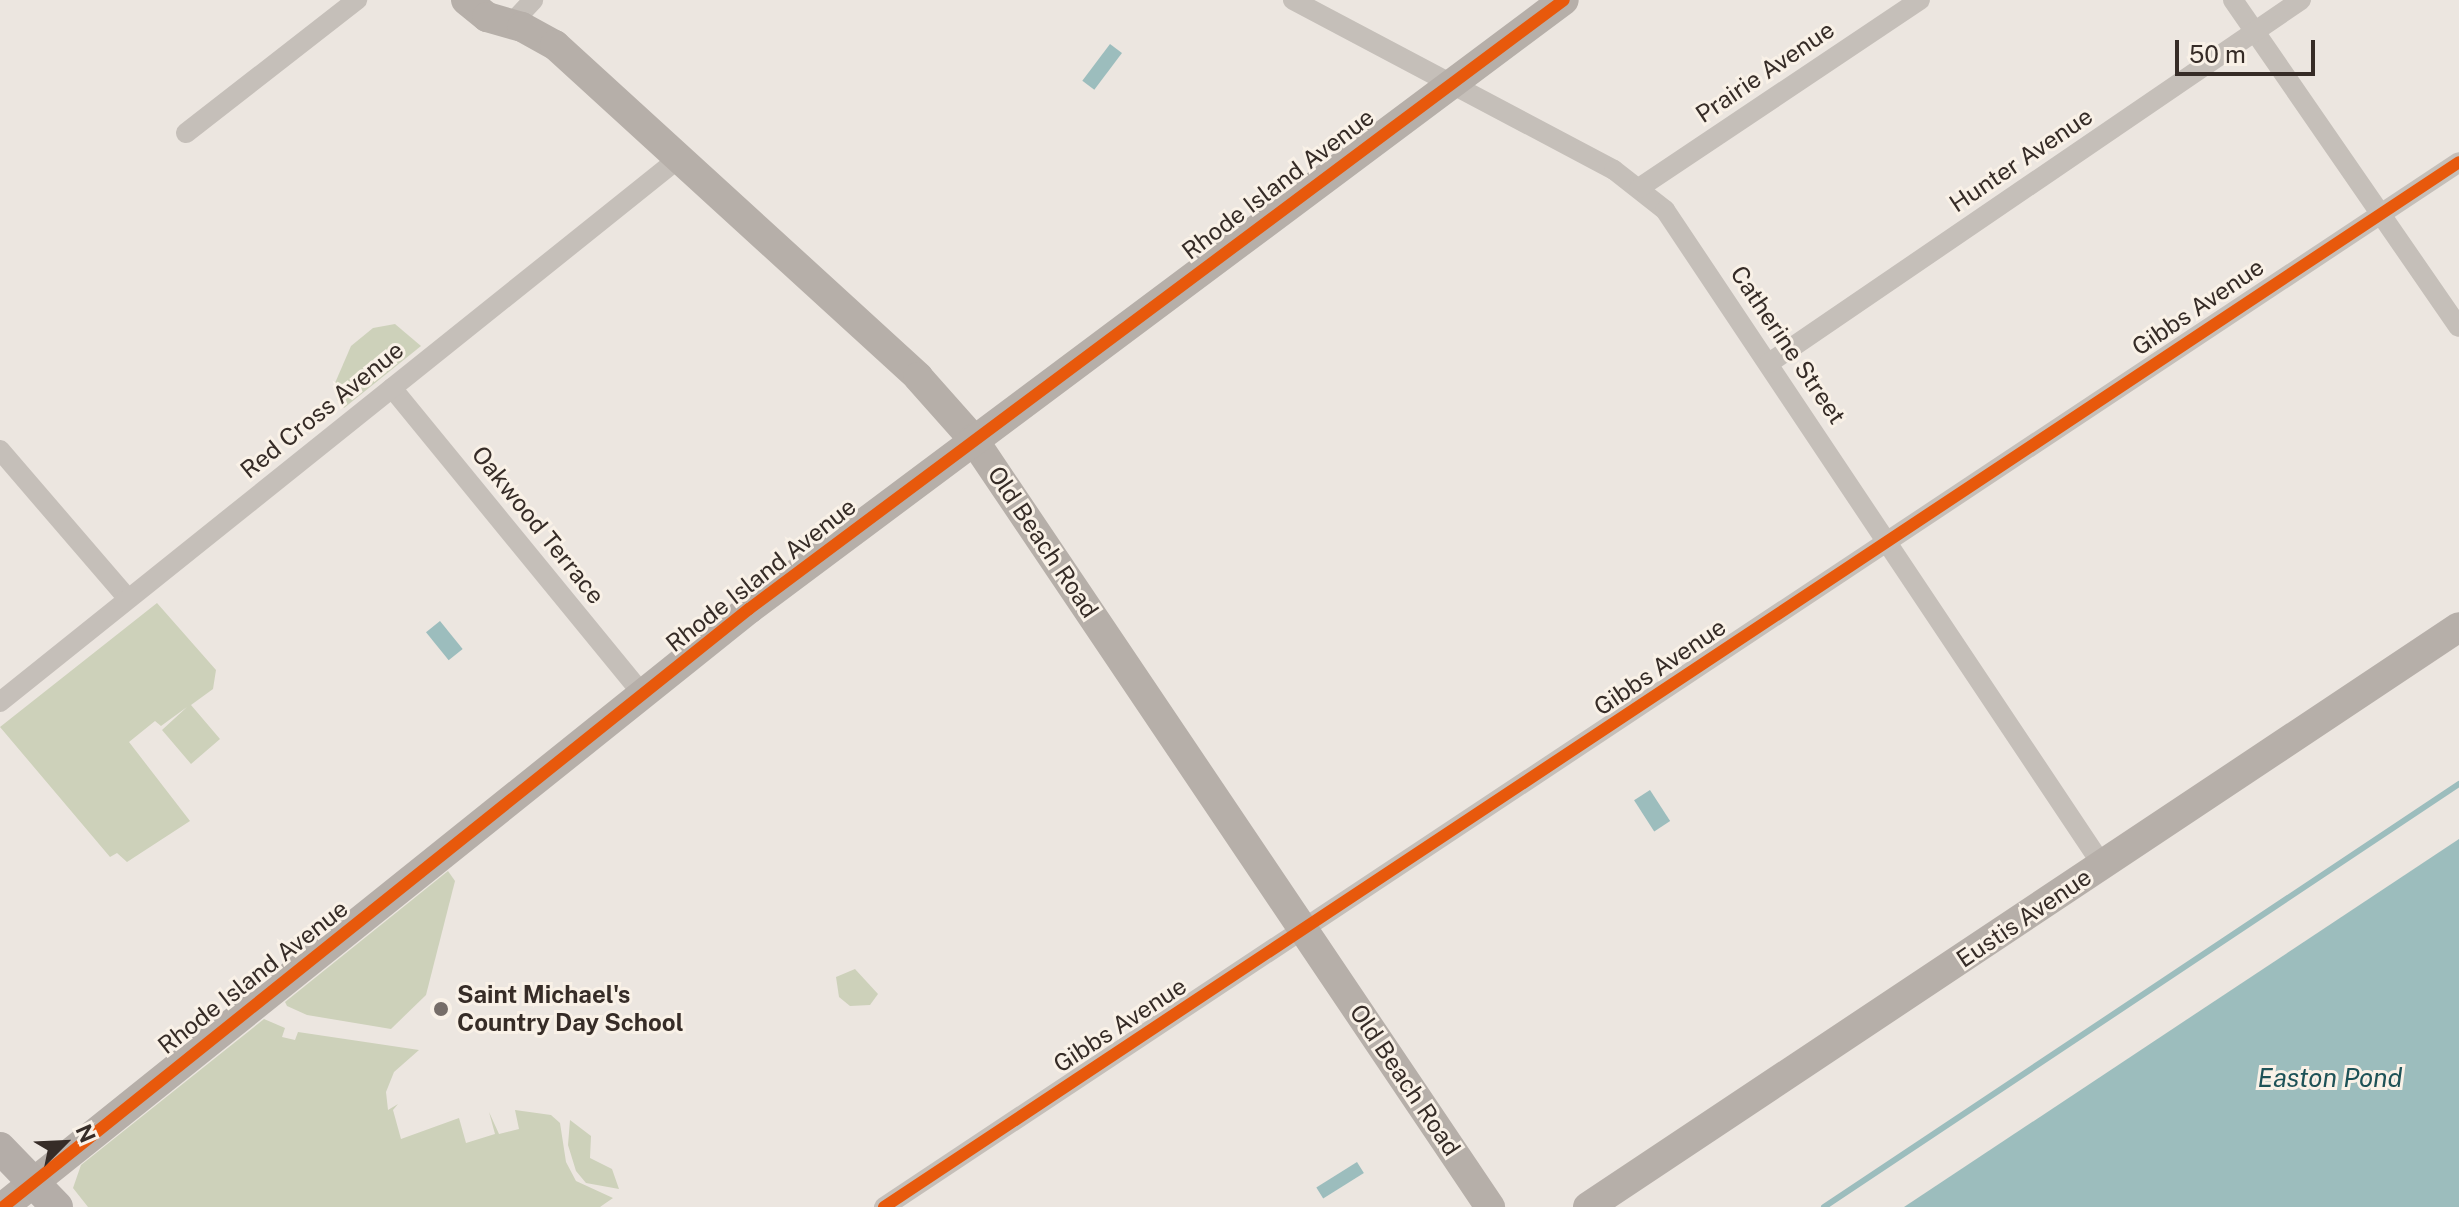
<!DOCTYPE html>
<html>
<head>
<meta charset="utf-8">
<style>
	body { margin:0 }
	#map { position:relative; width:2459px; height:1207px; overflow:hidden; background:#ece6e0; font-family:"Public Sans",sans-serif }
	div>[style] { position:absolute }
	.green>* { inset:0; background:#cdd1ba }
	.water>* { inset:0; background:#9cbdbd; transform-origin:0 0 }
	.stream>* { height:6px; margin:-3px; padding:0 3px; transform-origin:3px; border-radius:3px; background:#9cbdbd }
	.street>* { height:20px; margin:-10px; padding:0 10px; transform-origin:10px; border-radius:10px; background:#c5bfb9 }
	.secondary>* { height:30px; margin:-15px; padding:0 15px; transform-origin:15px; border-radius:15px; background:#b6afa9 }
	.primary>* { height:32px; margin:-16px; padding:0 16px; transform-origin:16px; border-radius:16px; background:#b4ada8 }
	.cycleway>* { height:12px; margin:-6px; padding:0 6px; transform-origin:6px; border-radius:6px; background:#e8590c }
	.dots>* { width:22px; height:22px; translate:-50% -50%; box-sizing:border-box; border:4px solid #f9f1e7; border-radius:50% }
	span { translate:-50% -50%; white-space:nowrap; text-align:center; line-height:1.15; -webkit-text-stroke:6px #f9f1e7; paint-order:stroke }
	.street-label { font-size:24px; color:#362c27 }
	.poi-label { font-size:24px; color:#362c27; font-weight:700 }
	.left { translate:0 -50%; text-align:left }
	.water-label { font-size:26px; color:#1d5257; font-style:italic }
	.north { position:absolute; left:24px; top:1103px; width:80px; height:80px; -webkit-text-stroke:6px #f9f1e7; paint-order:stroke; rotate:66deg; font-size:22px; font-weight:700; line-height:32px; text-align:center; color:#362c27 }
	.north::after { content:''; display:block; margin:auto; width:28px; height:36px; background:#362c27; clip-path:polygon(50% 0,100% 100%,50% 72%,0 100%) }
	.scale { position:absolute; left:2175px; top:40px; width:140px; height:36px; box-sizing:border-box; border:4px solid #362c27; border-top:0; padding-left:10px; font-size:24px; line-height:28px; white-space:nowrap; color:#362c27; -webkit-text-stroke:6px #f9f1e7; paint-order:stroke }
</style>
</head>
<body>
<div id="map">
	<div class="green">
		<i style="clip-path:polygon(395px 324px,421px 346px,344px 408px,337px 400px,335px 383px,351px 346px,373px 328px)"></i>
		<i style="clip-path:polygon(157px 603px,216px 670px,213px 689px,191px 705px,220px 739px,191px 764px,162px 730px,187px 707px,161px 726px,155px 721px,129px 742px,190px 821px,127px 862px,117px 853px,110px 857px,0 727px)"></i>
		<i style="clip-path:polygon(448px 871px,455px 881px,426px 995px,391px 1029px,307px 1015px,287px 1006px,285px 1002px)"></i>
		<i style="clip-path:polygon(855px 969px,878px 994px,870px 1005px,850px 1006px,839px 997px,836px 977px)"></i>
		<i style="clip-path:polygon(264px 1019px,285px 1028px,282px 1037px,295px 1040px,298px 1032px,419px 1050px,394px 1072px,386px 1092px,388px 1110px,398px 1104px,393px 1110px,401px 1139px,459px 1118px,466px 1143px,495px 1134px,489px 1112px,499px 1134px,519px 1129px,515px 1110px,551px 1115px,560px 1123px,566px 1162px,576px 1181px,613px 1198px,600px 1207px,88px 1207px,73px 1188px,81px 1165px)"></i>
		<i style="clip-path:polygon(570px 1120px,591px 1136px,590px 1158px,612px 1169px,619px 1189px,586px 1183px,576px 1171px,568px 1145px)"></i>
	</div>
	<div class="water">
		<i style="left:1110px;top:44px;width:15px;height:46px;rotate:37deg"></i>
		<i style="left:440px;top:621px;width:36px;height:18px;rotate:51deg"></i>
		<i style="left:1650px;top:790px;width:37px;height:19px;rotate:57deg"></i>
		<i style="clip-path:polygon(2459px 839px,2459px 1207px,1904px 1207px)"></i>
		<i style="left:1357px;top:1162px;width:13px;height:48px;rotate:58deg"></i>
	</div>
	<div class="stream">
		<i style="left:1824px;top:1207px;width:763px;rotate:-33.67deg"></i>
	</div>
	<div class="street">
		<i style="left:1293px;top:0;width:363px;rotate:27.9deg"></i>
		<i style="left:1614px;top:170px;width:65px;rotate:38.1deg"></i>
		<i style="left:1665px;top:210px;width:789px;rotate:56.27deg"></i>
		<i style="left:2233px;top:0;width:397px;rotate:55.4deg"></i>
		<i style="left:510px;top:25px;width:34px;rotate:-47deg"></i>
		<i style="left:186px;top:133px;width:217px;rotate:-37.9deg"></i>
		<i style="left:1639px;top:188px;width:338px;rotate:-33.8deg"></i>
		<i style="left:1769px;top:363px;width:644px;rotate:-34.31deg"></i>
		<i style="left:392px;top:388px;width:398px;rotate:50.7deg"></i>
		<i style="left:0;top:450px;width:196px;rotate:49.3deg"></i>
		<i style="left:0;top:702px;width:869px;rotate:-38.69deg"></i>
		<i style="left:884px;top:1207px;width:1890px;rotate:-33.56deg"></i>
	</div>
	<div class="secondary">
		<i style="left:466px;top:0;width:27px;rotate:39deg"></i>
		<i style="left:487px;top:17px;width:36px;rotate:16deg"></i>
		<i style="left:522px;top:27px;width:38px;rotate:29deg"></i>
		<i style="left:555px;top:45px;width:492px;rotate:42.4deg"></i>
		<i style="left:918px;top:377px;width:83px;rotate:48.4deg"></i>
		<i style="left:973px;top:439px;width:926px;rotate:56.05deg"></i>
		<i style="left:3px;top:1207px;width:956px;rotate:-38.72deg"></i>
		<i style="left:749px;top:609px;width:1017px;rotate:-36.77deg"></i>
		<i style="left:1588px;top:1207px;width:1046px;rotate:-33.66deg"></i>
	</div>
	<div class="primary">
		<i style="left:0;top:1148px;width:82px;rotate:46deg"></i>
	</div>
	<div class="cycleway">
		<i style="left:3px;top:1207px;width:956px;rotate:-38.72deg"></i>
		<i style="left:749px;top:609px;width:1017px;rotate:-36.77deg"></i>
		<i style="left:884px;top:1207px;width:1890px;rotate:-33.56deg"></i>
	</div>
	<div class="dots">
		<i style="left:441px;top:1009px;background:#766d68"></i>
	</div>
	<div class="street-label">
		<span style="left:1765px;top:72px;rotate:-34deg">Prairie Avenue</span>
		<span style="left:2021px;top:160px;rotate:-34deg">Hunter Avenue</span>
		<span style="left:1278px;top:184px;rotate:-37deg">Rhode Island Avenue</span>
		<span style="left:2198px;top:307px;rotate:-34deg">Gibbs Avenue</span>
		<span style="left:1788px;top:345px;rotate:56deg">Catherine Street</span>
		<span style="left:322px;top:410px;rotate:-39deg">Red Cross Avenue</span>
		<span style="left:538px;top:525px;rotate:51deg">Oakwood Terrace</span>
		<span style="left:1043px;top:542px;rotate:56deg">Old Beach Road</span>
		<span style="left:761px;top:575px;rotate:-38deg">Rhode Island Avenue</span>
		<span style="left:1660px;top:667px;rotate:-34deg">Gibbs Avenue</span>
		<span style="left:2024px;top:918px;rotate:-34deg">Eustis Avenue</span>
		<span style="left:253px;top:977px;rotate:-38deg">Rhode Island Avenue</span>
		<span style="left:1120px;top:1025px;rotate:-33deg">Gibbs Avenue</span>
		<span style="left:1405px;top:1080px;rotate:56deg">Old Beach Road</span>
	</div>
	<div class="poi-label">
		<span class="left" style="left:457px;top:1009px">Saint Michael's<br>Country Day School</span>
	</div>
	<div class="water-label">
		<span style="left:2330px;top:1078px">Easton Pond</span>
	</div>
	<div class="north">N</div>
	<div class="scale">50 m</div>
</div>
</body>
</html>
